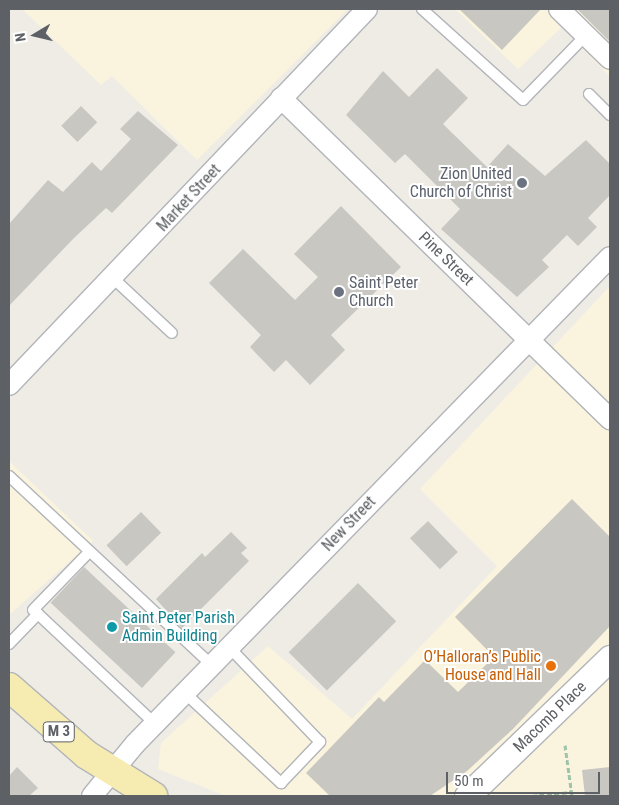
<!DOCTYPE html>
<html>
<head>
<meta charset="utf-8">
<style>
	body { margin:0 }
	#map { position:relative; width:619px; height:805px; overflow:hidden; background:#eeece5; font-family:"Roboto Condensed",sans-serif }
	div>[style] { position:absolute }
	.commercial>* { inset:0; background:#faf4de }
	.building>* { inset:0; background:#c9c7c2; transform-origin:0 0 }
	.path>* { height:3px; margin-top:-1.5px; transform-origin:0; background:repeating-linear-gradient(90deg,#9ec3a9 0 5px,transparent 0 7.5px) }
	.roads { filter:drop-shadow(1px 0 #b2b5b9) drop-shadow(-1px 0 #b2b5b9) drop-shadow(0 1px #b2b5b9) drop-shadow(0 -1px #b2b5b9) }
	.service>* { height:10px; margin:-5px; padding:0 5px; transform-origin:5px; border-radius:5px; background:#fff }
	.minor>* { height:20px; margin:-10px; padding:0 10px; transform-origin:10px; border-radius:10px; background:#fff }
	.tertiary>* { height:25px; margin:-12.5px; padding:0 12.5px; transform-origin:12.5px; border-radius:12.5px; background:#fff }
	.primary>* { height:28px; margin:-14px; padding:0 14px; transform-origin:14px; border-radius:14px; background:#f6ecb1 }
	.dots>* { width:14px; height:14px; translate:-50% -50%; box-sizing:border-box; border:2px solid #fff; border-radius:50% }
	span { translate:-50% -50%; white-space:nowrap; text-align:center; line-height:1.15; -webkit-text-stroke:4px #fff; paint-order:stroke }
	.shield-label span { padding:1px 4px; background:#fff; border:1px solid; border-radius:4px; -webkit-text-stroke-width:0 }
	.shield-label { font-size:15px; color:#5d6064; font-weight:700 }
	.worship-label { font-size:16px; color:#5b616d }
	.right { translate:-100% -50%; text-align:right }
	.left { translate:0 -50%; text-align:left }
	.street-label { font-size:16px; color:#5d6064 }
	.culture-label { font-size:16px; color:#0d838f }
	.food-label { font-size:16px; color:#c56008 }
	.frame { position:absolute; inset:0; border:10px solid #5d6064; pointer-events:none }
	.north { position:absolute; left:10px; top:10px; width:50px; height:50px; -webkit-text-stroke:4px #fff; paint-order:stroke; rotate:261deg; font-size:14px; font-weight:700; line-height:20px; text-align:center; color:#5d6064 }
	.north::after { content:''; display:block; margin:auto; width:18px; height:22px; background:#5d6064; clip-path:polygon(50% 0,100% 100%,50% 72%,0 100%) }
	.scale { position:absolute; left:446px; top:772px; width:154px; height:22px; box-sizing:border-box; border:2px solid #5d6064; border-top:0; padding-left:6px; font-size:15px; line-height:18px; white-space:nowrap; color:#5d6064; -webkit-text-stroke:4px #fff; paint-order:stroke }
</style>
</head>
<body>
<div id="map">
	<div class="commercial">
		<i style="clip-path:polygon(22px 9px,348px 9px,197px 160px,112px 76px,101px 85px)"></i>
		<i style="clip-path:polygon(455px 9px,610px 9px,610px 77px,562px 27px,518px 69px)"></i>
		<i style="clip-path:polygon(610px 286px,610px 796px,226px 796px,158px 769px,161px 743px,268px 646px,352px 719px,497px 566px,420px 489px)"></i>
		<i style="clip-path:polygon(9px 461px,93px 541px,9px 615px)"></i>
	</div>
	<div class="building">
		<i style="clip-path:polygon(459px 9px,541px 9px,502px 50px)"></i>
		<i style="clip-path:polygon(577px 9px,610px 9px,610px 42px)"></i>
		<i style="clip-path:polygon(437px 68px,468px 98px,443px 124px,487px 167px,508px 144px,545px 176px,586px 140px,610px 164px,610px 195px,588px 218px,597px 227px,578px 246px,567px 235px,542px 260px,549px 267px,517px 297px,441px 229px,460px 209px,405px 154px,395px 163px,346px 115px,383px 71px,409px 97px)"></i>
		<i style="left:81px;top:106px;width:23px;height:28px;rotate:45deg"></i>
		<i style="clip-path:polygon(138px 111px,178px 145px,112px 213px,106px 208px,73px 239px,9px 306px,9px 224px,48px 180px,63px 192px,92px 162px,101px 171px,131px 139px,120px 129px)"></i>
		<i style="clip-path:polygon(341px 206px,401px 267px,331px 335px,345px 350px,310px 385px,286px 360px,274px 372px,250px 347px,261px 335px,209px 283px,243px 249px,295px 300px,318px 277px,294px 254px)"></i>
		<i style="clip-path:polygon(572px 499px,610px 537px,610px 626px,513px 729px,467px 771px,430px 796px,330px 796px,306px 773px,379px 697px,384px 702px,425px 660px,458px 692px,494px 657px,455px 617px)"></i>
		<i style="left:141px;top:512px;width:29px;height:48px;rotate:46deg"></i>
		<i style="left:428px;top:521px;width:43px;height:25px;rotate:46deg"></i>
		<i style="clip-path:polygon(231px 532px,247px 548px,241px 553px,249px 561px,182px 628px,156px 599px,202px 553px,205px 557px)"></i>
		<i style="left:84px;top:567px;width:125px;height:49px;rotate:43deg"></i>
		<i style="left:358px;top:583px;width:54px;height:98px;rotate:45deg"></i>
		<i style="clip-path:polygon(17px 767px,38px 788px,29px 796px,9px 796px,9px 776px)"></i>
		<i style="clip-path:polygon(610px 767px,610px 796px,585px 796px,582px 770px)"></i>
	</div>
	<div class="path">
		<i style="left:565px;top:745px;width:51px;rotate:82.2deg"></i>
		<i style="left:532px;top:796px;width:39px;rotate:-6deg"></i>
	</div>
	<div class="roads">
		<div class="service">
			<i style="left:422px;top:9px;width:136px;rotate:42deg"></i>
			<i style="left:523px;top:100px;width:91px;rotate:-45.9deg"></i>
			<i style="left:589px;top:94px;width:30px;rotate:45deg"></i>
			<i style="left:114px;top:279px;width:79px;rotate:43deg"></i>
			<i style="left:9px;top:476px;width:277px;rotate:43deg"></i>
			<i style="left:33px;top:610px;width:79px;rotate:-46deg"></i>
			<i style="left:9px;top:644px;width:42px;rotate:-46deg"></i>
			<i style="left:38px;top:614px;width:161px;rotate:43.2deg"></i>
			<i style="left:185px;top:693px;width:132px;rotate:43.2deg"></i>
			<i style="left:281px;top:783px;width:57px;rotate:-46.4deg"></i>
			<i style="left:320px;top:742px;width:132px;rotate:-133.8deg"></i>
		</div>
		<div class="minor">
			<i style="left:559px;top:9px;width:71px;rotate:44.4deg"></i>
			<i style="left:281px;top:98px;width:460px;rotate:44.3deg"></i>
			<i style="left:9px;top:385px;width:519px;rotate:-46.4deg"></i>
			<i style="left:92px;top:796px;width:67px;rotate:-50.4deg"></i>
			<i style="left:135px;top:744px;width:680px;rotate:-45.71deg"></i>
		</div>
		<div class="tertiary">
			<i style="left:467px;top:796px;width:199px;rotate:-44deg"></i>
		</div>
		<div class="primary">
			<i style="left:9px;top:687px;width:103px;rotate:41.1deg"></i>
			<i style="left:87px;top:755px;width:78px;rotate:31.8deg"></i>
		</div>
	</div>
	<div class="dots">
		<i style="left:522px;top:183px;background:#6b7280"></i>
		<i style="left:339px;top:292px;background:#6b7280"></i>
		<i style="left:112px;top:627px;background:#0f9aa8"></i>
		<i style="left:551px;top:666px;background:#e8710a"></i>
	</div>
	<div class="shield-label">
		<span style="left:59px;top:732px">M 3</span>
	</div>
	<div class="worship-label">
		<span class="right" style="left:512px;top:183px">Zion United<br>Church of Christ</span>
		<span class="left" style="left:349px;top:292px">Saint Peter<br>Church</span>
	</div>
	<div class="street-label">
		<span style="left:189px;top:198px;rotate:-47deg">Market Street</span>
		<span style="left:446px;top:259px;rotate:44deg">Pine Street</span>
		<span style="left:349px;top:524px;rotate:-46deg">New Street</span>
		<span style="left:550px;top:717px;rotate:-44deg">Macomb Place</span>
	</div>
	<div class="culture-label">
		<span class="left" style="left:122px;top:627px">Saint Peter Parish<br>Admin Building</span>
	</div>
	<div class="food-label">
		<span class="right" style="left:541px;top:666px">O’Halloran’s Public<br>House and Hall</span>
	</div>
	<div class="frame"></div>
	<div class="north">N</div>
	<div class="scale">50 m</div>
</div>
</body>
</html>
